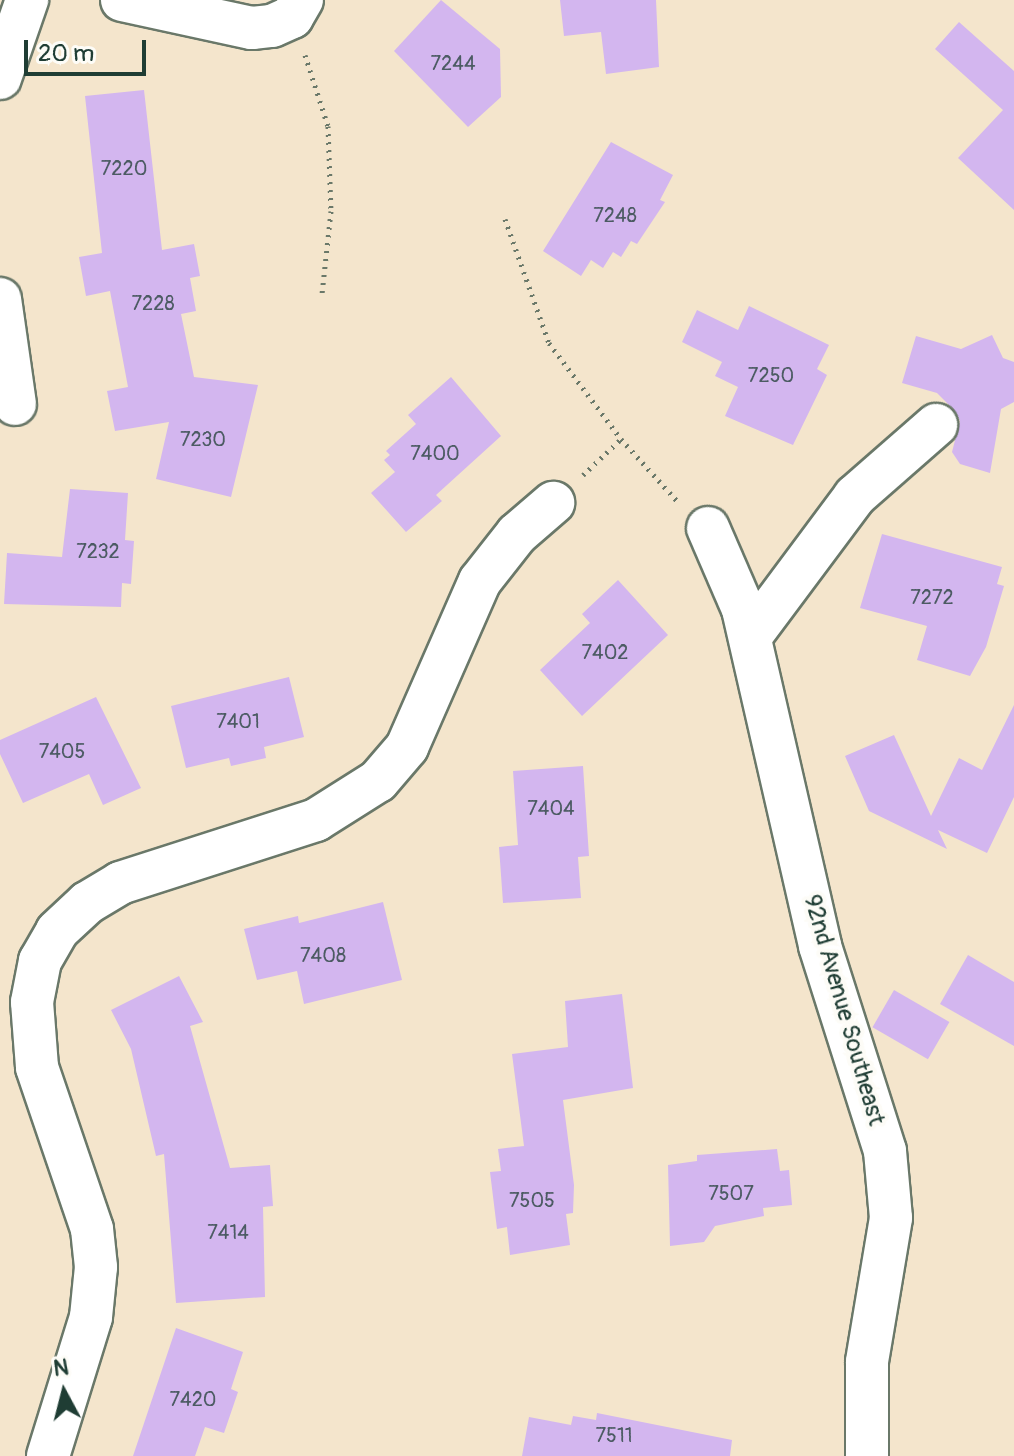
<!DOCTYPE html>
<html>
<head>
<meta charset="utf-8">
<style>
	body { margin:0 }
	#map { position:relative; width:1014px; height:1456px; overflow:hidden; background:#f4e5cc; font-family:Pangolin,sans-serif }
	div>[style] { position:absolute }
	.building>* { inset:0; background:#d3b6ef; transform-origin:0 0 }
	.path>* { height:5px; margin-top:-2.5px; transform-origin:0; background:repeating-linear-gradient(90deg,#6a7869 0 2px,transparent 0 8px) }
	.roads { filter:drop-shadow(2px 0 #6a7869) drop-shadow(-2px 0 #6a7869) drop-shadow(0 2px #6a7869) drop-shadow(0 -2px #6a7869) }
	.minor>* { height:42px; margin:-21px; padding:0 21px; transform-origin:21px; border-radius:21px; background:#fff }
	span { translate:-50% -50%; white-space:nowrap; text-align:center; line-height:1.15; -webkit-text-stroke:8px #fdfcf7; paint-order:stroke }
	.number-label { font-size:20px; color:#4c5b63 }
	.number-label span { -webkit-text-stroke-width:0 }
	.street-label { font-size:24px; color:#1f3d34 }
	.north { position:absolute; left:24px; top:1352px; width:80px; height:80px; -webkit-text-stroke:6px #fdfcf7; paint-order:stroke; rotate:353deg; font-size:22px; font-weight:700; line-height:32px; text-align:center; color:#1f3d34 }
	.north::after { content:''; display:block; margin:auto; width:28px; height:36px; background:#1f3d34; clip-path:polygon(50% 0,100% 100%,50% 72%,0 100%) }
	.scale { position:absolute; left:24px; top:40px; width:122px; height:36px; box-sizing:border-box; border:4px solid #1f3d34; border-top:0; padding-left:10px; font-size:24px; line-height:28px; white-space:nowrap; color:#1f3d34; -webkit-text-stroke:6px #fdfcf7; paint-order:stroke }
</style>
</head>
<body>
<div id="map">
	<div class="building">
		<i style="clip-path:polygon(441px 0,500px 49px,501px 97px,468px 127px,394px 51px)"></i>
		<i style="clip-path:polygon(560px 0,656px 0,659px 67px,606px 74px,601px 32px,564px 36px)"></i>
		<i style="clip-path:polygon(959px 22px,1014px 71px,1014px 210px,958px 158px,1003px 110px,935px 49px)"></i>
		<i style="clip-path:polygon(144px 90px,162px 250px,194px 244px,200px 276px,190px 278px,196px 311px,181px 314px,194px 377px,258px 385px,231px 497px,156px 479px,169px 422px,115px 431px,107px 391px,128px 387px,110px 291px,86px 296px,79px 257px,102px 253px,85px 96px)"></i>
		<i style="clip-path:polygon(611px 142px,673px 175px,660px 200px,665px 202px,637px 244px,631px 241px,621px 257px,613px 252px,603px 268px,591px 260px,581px 276px,543px 251px)"></i>
		<i style="clip-path:polygon(749px 306px,829px 345px,817px 369px,827px 375px,793px 445px,725px 416px,738px 387px,715px 376px,722px 362px,682px 342px,697px 310px,738px 330px)"></i>
		<i style="clip-path:polygon(992px 335px,1003px 358px,1014px 362px,1014px 402px,1001px 409px,990px 473px,960px 464px,952px 452px,960px 421px,953px 409px,937px 393px,902px 383px,916px 336px,961px 349px)"></i>
		<i style="clip-path:polygon(451px 377px,501px 436px,436px 495px,442px 501px,406px 532px,371px 493px,395px 472px,384px 460px,390px 455px,386px 451px,416px 424px,408px 415px)"></i>
		<i style="clip-path:polygon(70px 489px,128px 493px,125px 540px,134px 541px,131px 584px,122px 583px,121px 607px,4px 604px,7px 553px,62px 557px)"></i>
		<i style="clip-path:polygon(882px 534px,1002px 567px,997px 584px,1004px 586px,986px 647px,970px 676px,917px 660px,927px 626px,860px 608px)"></i>
		<i style="clip-path:polygon(618px 580px,668px 635px,582px 716px,540px 670px,590px 623px,582px 614px)"></i>
		<i style="clip-path:polygon(289px 677px,304px 737px,264px 747px,266px 758px,231px 766px,229px 758px,186px 768px,171px 706px)"></i>
		<i style="clip-path:polygon(96px 697px,141px 788px,103px 805px,89px 774px,23px 803px,0 754px,0 740px)"></i>
		<i style="clip-path:polygon(1014px 705px,1014px 797px,987px 853px,938px 830px,947px 849px,869px 811px,845px 756px,894px 735px,931px 816px,959px 758px,982px 770px)"></i>
		<i style="clip-path:polygon(583px 766px,589px 856px,578px 857px,581px 898px,503px 903px,499px 847px,518px 845px,513px 771px)"></i>
		<i style="clip-path:polygon(383px 902px,402px 980px,304px 1004px,297px 971px,257px 980px,244px 929px,298px 916px,299px 923px)"></i>
		<i style="clip-path:polygon(968px 955px,1014px 982px,1014px 1046px,940px 1004px)"></i>
		<i style="clip-path:polygon(179px 976px,203px 1022px,190px 1026px,230px 1168px,270px 1165px,273px 1206px,263px 1207px,265px 1297px,176px 1303px,164px 1154px,156px 1156px,131px 1049px,111px 1010px)"></i>
		<i style="left:894px;top:990px;width:64px;height:43px;rotate:30deg"></i>
		<i style="clip-path:polygon(622px 994px,633px 1088px,563px 1100px,574px 1185px,573px 1213px,566px 1214px,570px 1245px,510px 1255px,507px 1227px,497px 1229px,490px 1172px,501px 1171px,498px 1149px,524px 1146px,512px 1054px,568px 1047px,565px 1001px)"></i>
		<i style="clip-path:polygon(777px 1149px,780px 1171px,789px 1170px,792px 1205px,763px 1208px,764px 1216px,715px 1226px,704px 1242px,670px 1246px,668px 1165px,697px 1161px,697px 1155px)"></i>
		<i style="clip-path:polygon(176px 1328px,243px 1352px,231px 1389px,238px 1392px,224px 1433px,205px 1427px,195px 1456px,133px 1456px)"></i>
		<i style="clip-path:polygon(597px 1413px,732px 1440px,730px 1456px,522px 1456px,529px 1417px,571px 1425px,573px 1416px,596px 1420px)"></i>
	</div>
	<div class="path">
		<i style="left:305px;top:55px;width:75px;rotate:72.1deg"></i>
		<i style="left:328px;top:126px;width:85px;rotate:88deg"></i>
		<i style="left:331px;top:211px;width:83px;rotate:96.2deg"></i>
		<i style="left:505px;top:219px;width:132px;rotate:70.5deg"></i>
		<i style="left:549px;top:343px;width:120px;rotate:53.1deg"></i>
		<i style="left:621px;top:439px;width:86px;rotate:47.8deg"></i>
		<i style="left:583px;top:475px;width:52px;rotate:-43.5deg"></i>
	</div>
	<div class="roads">
		<div class="minor">
			<i style="left:122px;top:0;width:133px;rotate:12.2deg"></i>
			<i style="left:252px;top:28px;width:20px;rotate:-6deg"></i>
			<i style="left:272px;top:26px;width:22px;rotate:-24deg"></i>
			<i style="left:292px;top:17px;width:20px;rotate:-60deg"></i>
			<i style="left:0;top:78px;width:83px;rotate:-70.9deg"></i>
			<i style="left:0;top:299px;width:106px;rotate:81.9deg"></i>
			<i style="left:708px;top:528px;width:88px;rotate:66.6deg"></i>
			<i style="left:743px;top:609px;width:346px;rotate:77.1deg"></i>
			<i style="left:820px;top:946px;width:215px;rotate:72.4deg"></i>
			<i style="left:885px;top:1151px;width:67px;rotate:84.9deg"></i>
			<i style="left:891px;top:1218px;width:146px;rotate:99.5deg"></i>
			<i style="left:867px;top:1362px;width:94px;rotate:90deg"></i>
			<i style="left:750px;top:637px;width:176px;rotate:-53.3deg"></i>
			<i style="left:855px;top:496px;width:108px;rotate:-41.2deg"></i>
			<i style="left:48px;top:1456px;width:145px;rotate:-72.8deg"></i>
			<i style="left:91px;top:1317px;width:50px;rotate:-84.3deg"></i>
			<i style="left:96px;top:1267px;width:38px;rotate:-96deg"></i>
			<i style="left:92px;top:1229px;width:171px;rotate:-108.8deg"></i>
			<i style="left:37px;top:1067px;width:65px;rotate:-94.4deg"></i>
			<i style="left:32px;top:1002px;width:42px;rotate:-79deg"></i>
			<i style="left:40px;top:961px;width:34px;rotate:-60deg"></i>
			<i style="left:57px;top:931px;width:41px;rotate:-43deg"></i>
			<i style="left:87px;top:903px;width:39px;rotate:-31deg"></i>
			<i style="left:120px;top:883px;width:206px;rotate:-17.8deg"></i>
			<i style="left:316px;top:820px;width:73px;rotate:-32.2deg"></i>
			<i style="left:378px;top:781px;width:45px;rotate:-49.5deg"></i>
			<i style="left:407px;top:747px;width:181px;rotate:-66.3deg"></i>
			<i style="left:480px;top:581px;width:60px;rotate:-51.8deg"></i>
			<i style="left:517px;top:534px;width:48px;rotate:-40.7deg"></i>
		</div>
	</div>
	<div class="number-label">
		<span style="left:453px;top:63px">7244</span>
		<span style="left:124px;top:168px">7220</span>
		<span style="left:615px;top:215px">7248</span>
		<span style="left:153px;top:303px">7228</span>
		<span style="left:771px;top:375px">7250</span>
		<span style="left:203px;top:439px">7230</span>
		<span style="left:435px;top:453px">7400</span>
		<span style="left:98px;top:551px">7232</span>
		<span style="left:932px;top:597px">7272</span>
		<span style="left:605px;top:652px">7402</span>
		<span style="left:238px;top:721px">7401</span>
		<span style="left:62px;top:751px">7405</span>
		<span style="left:551px;top:808px">7404</span>
		<span style="left:323px;top:955px">7408</span>
		<span style="left:731px;top:1193px">7507</span>
		<span style="left:532px;top:1200px">7505</span>
		<span style="left:228px;top:1232px">7414</span>
		<span style="left:193px;top:1399px">7420</span>
		<span style="left:614px;top:1435px">7511</span>
	</div>
	<div class="street-label">
		<span style="left:844px;top:1010px;rotate:74deg">92nd Avenue Southeast</span>
	</div>
	<div class="north">N</div>
	<div class="scale">20 m</div>
</div>
</body>
</html>
